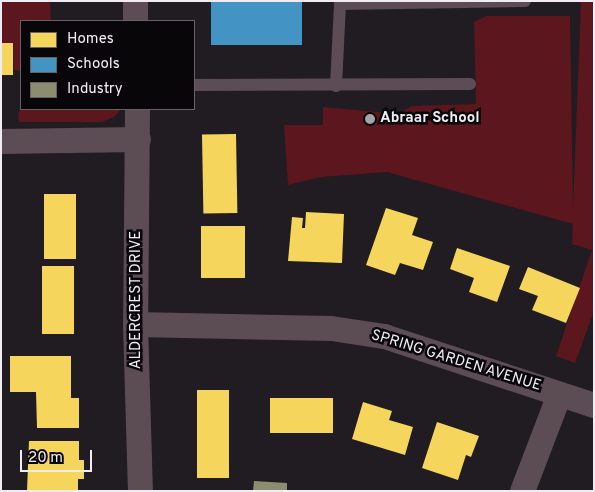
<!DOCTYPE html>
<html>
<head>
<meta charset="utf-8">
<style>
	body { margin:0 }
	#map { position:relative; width:595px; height:492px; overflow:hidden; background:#201c21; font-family:Overpass,sans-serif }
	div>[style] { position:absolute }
	.green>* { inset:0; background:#5b161e }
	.homes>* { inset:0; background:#f6d55c; transform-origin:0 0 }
	.schools>* { inset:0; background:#4393c3; transform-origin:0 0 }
	.industry>* { inset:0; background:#8c8c6e }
	.service>* { height:12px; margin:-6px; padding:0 6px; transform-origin:6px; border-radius:6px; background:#5c4c54 }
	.minor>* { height:25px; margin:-12.5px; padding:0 12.5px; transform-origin:12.5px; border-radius:12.5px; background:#5c4c54 }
	.dots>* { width:14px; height:14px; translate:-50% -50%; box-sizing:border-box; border:2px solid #09060a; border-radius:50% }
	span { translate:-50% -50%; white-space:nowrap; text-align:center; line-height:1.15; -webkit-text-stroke:5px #09060a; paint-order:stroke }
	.poi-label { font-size:15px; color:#f1ebf3; font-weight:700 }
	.left { translate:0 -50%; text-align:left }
	.street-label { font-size:15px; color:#f1ebf3 }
	.frame { position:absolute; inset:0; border:2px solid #f1ebf3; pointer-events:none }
	.legend { position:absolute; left:20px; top:20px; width:175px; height:90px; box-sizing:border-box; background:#09060a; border:1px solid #666267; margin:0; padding:6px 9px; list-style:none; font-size:15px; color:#f1ebf3 }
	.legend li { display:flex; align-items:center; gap:10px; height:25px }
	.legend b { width:25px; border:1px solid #666267 }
	.scale { position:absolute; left:20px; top:450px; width:72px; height:22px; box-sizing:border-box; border:2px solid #f1ebf3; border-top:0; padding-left:6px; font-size:15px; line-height:18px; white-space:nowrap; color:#f1ebf3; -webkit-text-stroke:4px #09060a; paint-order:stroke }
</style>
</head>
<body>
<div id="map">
	<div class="green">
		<i style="clip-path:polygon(1px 1px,50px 1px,51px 21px,21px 21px,21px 81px,21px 71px,14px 70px,13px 43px,1px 43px)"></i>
		<i style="clip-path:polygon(581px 1px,594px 1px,594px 311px,575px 363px,556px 356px,592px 250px,572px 244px,573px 224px,387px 172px,321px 177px,288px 185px,284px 125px,323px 125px,323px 107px,398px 114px,412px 106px,476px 104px,474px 22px,486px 16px,570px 16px,573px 209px)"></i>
		<i style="clip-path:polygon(22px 109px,121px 109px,114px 117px,102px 122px,19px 122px,18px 113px)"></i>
	</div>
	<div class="homes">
		<i style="left:1px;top:43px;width:12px;height:32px"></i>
		<i style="left:236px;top:134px;width:79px;height:34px;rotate:89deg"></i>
		<i style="left:44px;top:194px;width:32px;height:65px"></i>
		<i style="clip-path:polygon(386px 208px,418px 218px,412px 235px,433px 242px,423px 270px,400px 263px,395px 275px,366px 265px)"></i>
		<i style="clip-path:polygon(306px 212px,344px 214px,342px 263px,288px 261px,292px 217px,303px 218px,302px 228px,305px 228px)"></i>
		<i style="left:201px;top:226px;width:44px;height:52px"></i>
		<i style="clip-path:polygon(457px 248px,510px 266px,497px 302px,469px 292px,474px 278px,450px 269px)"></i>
		<i style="left:42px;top:266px;width:32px;height:68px"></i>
		<i style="clip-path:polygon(528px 267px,580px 288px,566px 323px,532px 310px,538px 296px,519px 289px)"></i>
		<i style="clip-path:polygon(10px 356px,71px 356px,71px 398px,79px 398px,79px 428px,37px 428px,36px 392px,10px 392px)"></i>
		<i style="left:197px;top:390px;width:32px;height:88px"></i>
		<i style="left:270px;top:398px;width:63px;height:35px"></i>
		<i style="clip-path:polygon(363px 402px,392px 411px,389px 420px,413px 427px,405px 455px,352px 439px)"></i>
		<i style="clip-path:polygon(437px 422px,479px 436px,471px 457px,466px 455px,458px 480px,422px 468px)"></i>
		<i style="clip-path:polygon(29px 441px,79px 441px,79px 460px,84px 460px,84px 479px,78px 479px,78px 491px,27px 491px)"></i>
	</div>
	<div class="schools">
		<i style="left:211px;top:1px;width:91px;height:44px"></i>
	</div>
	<div class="industry">
		<i style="clip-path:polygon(254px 481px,287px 483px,287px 491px,253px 491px)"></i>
	</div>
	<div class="service">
		<i style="left:194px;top:85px;width:276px;rotate:-0.2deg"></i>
		<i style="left:336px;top:86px;width:82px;rotate:-87.2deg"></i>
		<i style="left:340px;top:4px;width:185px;rotate:-0.9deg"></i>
	</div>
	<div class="minor">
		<i style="left:135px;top:1px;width:20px;rotate:90deg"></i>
		<i style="left:137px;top:109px;width:215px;rotate:90.5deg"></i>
		<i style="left:135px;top:324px;width:167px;rotate:88.3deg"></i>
		<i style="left:1px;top:141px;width:137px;rotate:-0.8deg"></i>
		<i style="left:135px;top:324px;width:196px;rotate:1.2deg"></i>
		<i style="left:331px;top:328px;width:54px;rotate:8.6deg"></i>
		<i style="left:384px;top:336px;width:221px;rotate:18.2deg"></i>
		<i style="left:522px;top:491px;width:104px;rotate:-69.1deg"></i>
	</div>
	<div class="dots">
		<i style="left:370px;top:119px;background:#a8a3aa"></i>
	</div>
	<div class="poi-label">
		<span class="left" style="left:380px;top:119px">Abraar School</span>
	</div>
	<div class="street-label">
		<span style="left:137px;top:300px;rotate:-90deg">ALDERCREST DRIVE</span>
		<span style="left:456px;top:361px;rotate:17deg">SPRING GARDEN AVENUE</span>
	</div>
	<div class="frame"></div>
	<ul class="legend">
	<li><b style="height:14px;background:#f6d55c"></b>Homes</li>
	<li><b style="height:14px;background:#4393c3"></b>Schools</li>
	<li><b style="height:14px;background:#8c8c6e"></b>Industry</li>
	</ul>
	<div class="scale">20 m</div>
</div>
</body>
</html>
